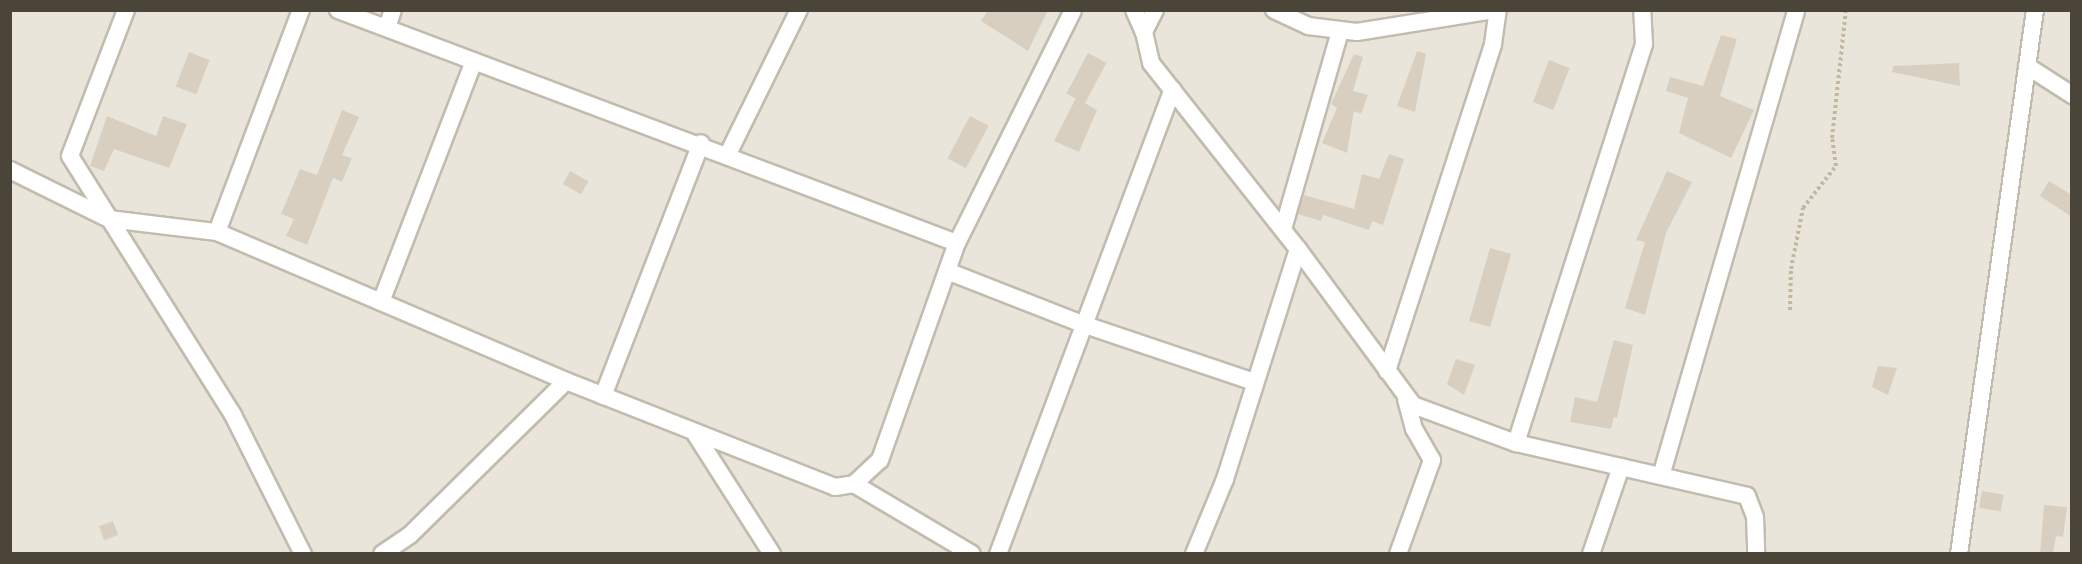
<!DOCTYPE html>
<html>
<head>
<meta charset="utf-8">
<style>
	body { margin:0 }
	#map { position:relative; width:2082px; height:564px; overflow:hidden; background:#f6f3ec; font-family:Lato,sans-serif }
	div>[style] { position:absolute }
	.residential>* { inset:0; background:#eae5da; transform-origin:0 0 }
	.building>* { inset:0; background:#d8cfc1; transform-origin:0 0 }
	.path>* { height:4px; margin-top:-2px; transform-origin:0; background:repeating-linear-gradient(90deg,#c4b79f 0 3px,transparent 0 6px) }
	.roads { filter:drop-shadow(2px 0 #c2bbae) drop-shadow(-2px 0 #c2bbae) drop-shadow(0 2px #c2bbae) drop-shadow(0 -2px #c2bbae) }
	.street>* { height:16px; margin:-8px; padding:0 8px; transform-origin:8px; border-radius:8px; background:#fff }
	span { translate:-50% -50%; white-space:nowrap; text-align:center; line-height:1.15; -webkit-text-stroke:6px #fff; paint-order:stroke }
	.frame { position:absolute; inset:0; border:12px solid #4b4439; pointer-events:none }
</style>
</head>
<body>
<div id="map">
	<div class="residential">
		<i style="left:11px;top:11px;width:2060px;height:542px"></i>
	</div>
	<div class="building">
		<i style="clip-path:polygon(988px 10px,1048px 10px,1028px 51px,981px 21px)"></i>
		<i style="clip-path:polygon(1721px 35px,1737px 39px,1720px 96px,1754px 110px,1731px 158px,1679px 133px,1688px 98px,1666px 91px,1670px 77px,1703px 86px)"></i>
		<i style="clip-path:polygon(1417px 51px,1426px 54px,1415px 112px,1397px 106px)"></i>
		<i style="left:189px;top:52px;width:22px;height:37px;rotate:21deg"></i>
		<i style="left:1088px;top:53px;width:21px;height:46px;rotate:28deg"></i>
		<i style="clip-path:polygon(1354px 54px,1363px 57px,1353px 91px,1368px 95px,1361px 114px,1354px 111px,1347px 153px,1322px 143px,1337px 108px,1331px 104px)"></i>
		<i style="left:1549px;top:60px;width:22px;height:45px;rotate:21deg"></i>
		<i style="clip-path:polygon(1959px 63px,1960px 86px,1892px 72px,1893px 66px)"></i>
		<i style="clip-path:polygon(1076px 98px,1097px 110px,1079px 152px,1054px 141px)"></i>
		<i style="clip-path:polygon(342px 110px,359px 117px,342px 155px,352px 158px,342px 182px,333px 178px,307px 245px,286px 236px,294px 219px,281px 214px,300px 169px,317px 175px)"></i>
		<i style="clip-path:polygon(107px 116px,156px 136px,163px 116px,187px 124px,169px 168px,114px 149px,104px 171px,90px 166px)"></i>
		<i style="left:970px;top:116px;width:21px;height:48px;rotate:28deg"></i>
		<i style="clip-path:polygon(1389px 154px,1404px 159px,1383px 225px,1372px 221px,1369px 230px,1323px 215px,1321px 221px,1298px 214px,1304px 195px,1354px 209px,1362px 174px,1379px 179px)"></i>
		<i style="left:570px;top:171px;width:21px;height:15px;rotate:29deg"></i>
		<i style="clip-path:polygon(1667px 171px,1692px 182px,1666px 233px,1645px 315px,1625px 308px,1645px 242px,1636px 240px)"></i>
		<i style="clip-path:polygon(2049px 181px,2072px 195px,2072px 217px,2040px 196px)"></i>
		<i style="left:1490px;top:248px;width:22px;height:76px;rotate:16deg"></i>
		<i style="clip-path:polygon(1614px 340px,1633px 345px,1617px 418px,1614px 417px,1611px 429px,1570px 422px,1575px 397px,1597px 402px)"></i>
		<i style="clip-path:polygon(1456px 359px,1475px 365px,1464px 395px,1447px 384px)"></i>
		<i style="clip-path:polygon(1878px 366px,1897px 368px,1888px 395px,1872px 387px)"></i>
		<i style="left:1982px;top:491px;width:22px;height:17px;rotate:10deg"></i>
		<i style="clip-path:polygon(2044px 505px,2067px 507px,2063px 537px,2056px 536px,2053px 554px,2040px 554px)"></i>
		<i style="left:113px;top:521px;width:15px;height:15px;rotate:70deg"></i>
	</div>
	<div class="path">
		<i style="left:1790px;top:310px;width:41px;rotate:-88.6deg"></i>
		<i style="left:1791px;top:269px;width:62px;rotate:-78.9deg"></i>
		<i style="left:1803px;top:208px;width:53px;rotate:-51.8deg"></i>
		<i style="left:1836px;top:166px;width:28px;rotate:-98deg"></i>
		<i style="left:1832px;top:138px;width:129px;rotate:-83.8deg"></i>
	</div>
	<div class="roads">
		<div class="street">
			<i style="left:126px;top:10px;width:156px;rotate:111deg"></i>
			<i style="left:70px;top:156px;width:306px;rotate:57.8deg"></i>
			<i style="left:233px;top:415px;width:156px;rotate:63.3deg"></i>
			<i style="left:338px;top:10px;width:661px;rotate:20.63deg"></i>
			<i style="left:1134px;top:10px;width:24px;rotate:66deg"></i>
			<i style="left:1155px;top:10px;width:25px;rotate:117deg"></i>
			<i style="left:1144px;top:32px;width:32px;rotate:77deg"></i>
			<i style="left:1151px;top:63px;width:237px;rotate:51.7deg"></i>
			<i style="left:1298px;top:249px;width:194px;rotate:53.6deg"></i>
			<i style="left:1413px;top:405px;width:110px;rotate:20.3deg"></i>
			<i style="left:1516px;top:443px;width:237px;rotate:12.9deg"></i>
			<i style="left:1747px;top:496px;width:22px;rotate:69deg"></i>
			<i style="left:1755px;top:517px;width:37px;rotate:88deg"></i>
			<i style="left:1274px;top:10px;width:38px;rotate:25deg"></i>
			<i style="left:1308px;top:26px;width:49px;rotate:7deg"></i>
			<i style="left:1357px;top:32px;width:140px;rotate:-9.1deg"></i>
			<i style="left:387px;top:28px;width:19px;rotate:-72deg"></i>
			<i style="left:2027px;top:66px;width:54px;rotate:32.8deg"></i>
			<i style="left:728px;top:154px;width:161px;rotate:-63.8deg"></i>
			<i style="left:10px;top:170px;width:110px;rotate:26.3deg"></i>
			<i style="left:109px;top:219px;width:109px;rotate:6.9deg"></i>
			<i style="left:217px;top:232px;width:379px;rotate:23.1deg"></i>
			<i style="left:566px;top:381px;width:289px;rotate:21.5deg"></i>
			<i style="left:835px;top:487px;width:19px;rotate:-9deg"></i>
			<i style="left:854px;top:484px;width:35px;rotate:-43deg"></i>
			<i style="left:880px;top:460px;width:230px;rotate:-70.5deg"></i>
			<i style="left:957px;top:243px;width:260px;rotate:-63.5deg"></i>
			<i style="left:1283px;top:229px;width:206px;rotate:-73.9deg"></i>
			<i style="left:217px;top:232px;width:237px;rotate:-69.3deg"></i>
			<i style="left:947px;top:271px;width:145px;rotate:21.4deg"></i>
			<i style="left:1082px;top:324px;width:182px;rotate:18.6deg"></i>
			<i style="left:381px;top:302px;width:258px;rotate:-68.9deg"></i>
			<i style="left:1387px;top:371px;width:344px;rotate:-72deg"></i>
			<i style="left:1493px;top:44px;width:34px;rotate:-82deg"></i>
			<i style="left:603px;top:396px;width:271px;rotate:-68.8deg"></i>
			<i style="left:694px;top:432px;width:145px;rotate:57.4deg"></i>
			<i style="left:1516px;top:443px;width:419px;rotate:-72.2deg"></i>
			<i style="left:1644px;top:44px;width:34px;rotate:-93deg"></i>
			<i style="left:1661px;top:476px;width:485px;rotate:-73.8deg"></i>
			<i style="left:854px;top:484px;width:137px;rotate:30.7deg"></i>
			<i style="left:382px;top:554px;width:34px;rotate:-34deg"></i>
			<i style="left:410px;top:535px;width:219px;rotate:-44.6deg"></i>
			<i style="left:998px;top:554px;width:496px;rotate:-69.4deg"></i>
			<i style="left:1194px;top:554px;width:81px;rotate:-67.5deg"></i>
			<i style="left:1225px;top:479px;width:241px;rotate:-72.4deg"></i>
			<i style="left:1398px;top:554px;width:100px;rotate:-70.1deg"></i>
			<i style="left:1432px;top:460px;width:36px;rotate:-120deg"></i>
			<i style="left:1414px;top:429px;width:31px;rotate:-105deg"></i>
			<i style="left:1591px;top:554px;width:92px;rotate:-71deg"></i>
			<i style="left:1959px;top:554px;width:549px;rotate:-82.05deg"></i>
		</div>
	</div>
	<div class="frame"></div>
</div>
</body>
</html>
